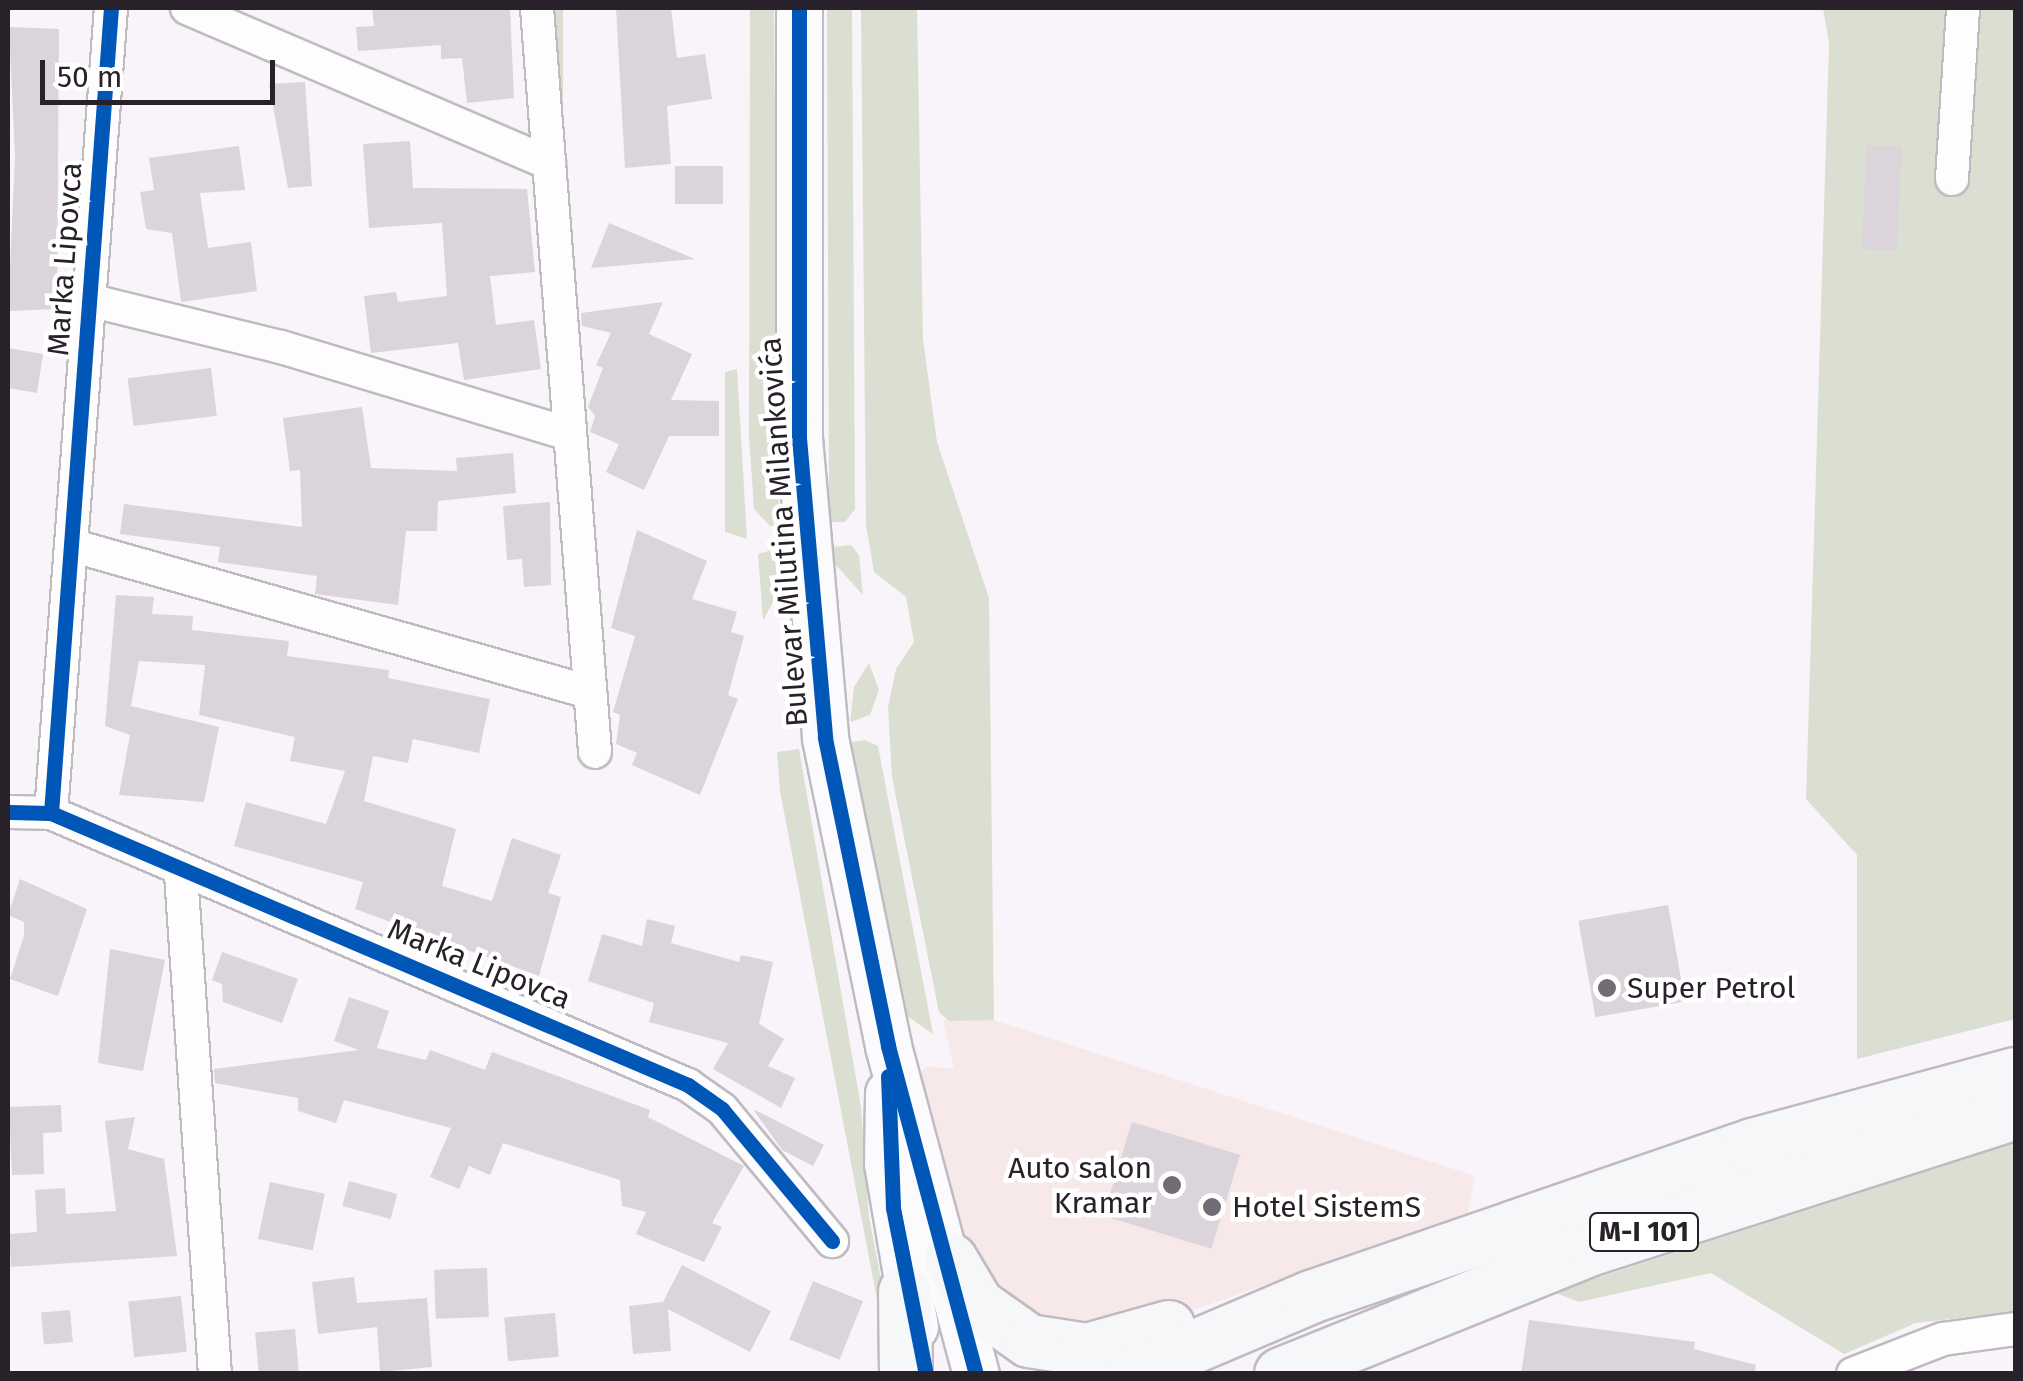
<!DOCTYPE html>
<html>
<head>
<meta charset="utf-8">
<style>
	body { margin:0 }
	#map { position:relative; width:2023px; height:1381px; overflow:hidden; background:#f9f4fa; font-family:"Fira Sans",sans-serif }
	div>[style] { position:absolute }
	.commercial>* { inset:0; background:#f7e8e9 }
	.green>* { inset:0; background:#dadfd1; transform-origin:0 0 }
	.building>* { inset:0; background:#dbd4da; transform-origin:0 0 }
	.roads { filter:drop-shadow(2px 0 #c0bac1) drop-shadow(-2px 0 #c0bac1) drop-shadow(0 2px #c0bac1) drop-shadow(0 -2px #c0bac1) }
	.street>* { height:32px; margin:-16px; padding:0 16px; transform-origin:16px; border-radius:16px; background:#fefdfe }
	.secondary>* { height:45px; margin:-22.5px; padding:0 22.5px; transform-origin:22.5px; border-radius:22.5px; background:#fbfafc }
	.primary>* { height:52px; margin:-26px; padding:0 26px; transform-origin:26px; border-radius:26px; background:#f6f7f9 }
	.cycleway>* { height:15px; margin:-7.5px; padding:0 7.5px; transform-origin:7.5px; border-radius:7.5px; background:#0057b8 }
	.dots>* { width:28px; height:28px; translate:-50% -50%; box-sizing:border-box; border:5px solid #fff; border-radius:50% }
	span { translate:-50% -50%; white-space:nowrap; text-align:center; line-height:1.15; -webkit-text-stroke:9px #fff; paint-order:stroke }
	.shield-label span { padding:2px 8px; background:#fff; border:2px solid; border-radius:8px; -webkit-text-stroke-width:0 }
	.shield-label { font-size:28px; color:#29212a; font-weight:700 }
	.street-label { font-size:30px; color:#29212a }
	.poi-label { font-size:30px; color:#29212a }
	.left { translate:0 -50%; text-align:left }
	.right { translate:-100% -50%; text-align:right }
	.frame { position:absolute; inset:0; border:10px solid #29212a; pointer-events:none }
	.scale { position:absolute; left:40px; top:60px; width:235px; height:45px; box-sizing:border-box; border:5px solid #29212a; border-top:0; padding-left:12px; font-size:30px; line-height:35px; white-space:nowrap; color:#29212a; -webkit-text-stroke:8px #fff; paint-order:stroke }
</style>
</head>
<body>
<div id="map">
	<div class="commercial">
		<i style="clip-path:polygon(943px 1020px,994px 1020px,1475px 1176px,1468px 1213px,1123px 1335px,1049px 1331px,965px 1265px,918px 1077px,925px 1067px,954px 1068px)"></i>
	</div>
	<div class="green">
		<i style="left:550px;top:8px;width:13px;height:143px"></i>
		<i style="clip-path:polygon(750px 8px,774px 8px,779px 526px,770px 526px,754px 509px,749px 436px)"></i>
		<i style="clip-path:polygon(827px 8px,852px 8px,855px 509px,845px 522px,831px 522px,829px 501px)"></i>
		<i style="clip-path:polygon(861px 8px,917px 8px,923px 339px,937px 442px,989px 598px,994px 1020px,949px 1021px,939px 1012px,892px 777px,888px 707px,896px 669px,914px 642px,906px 597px,874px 572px,866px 525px)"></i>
		<i style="clip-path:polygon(1823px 8px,2015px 8px,2015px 1019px,1857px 1059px,1857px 855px,1806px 799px,1829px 43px)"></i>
		<i style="clip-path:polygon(737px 369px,747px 539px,725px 532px,725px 372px)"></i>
		<i style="clip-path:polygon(851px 545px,859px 555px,863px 595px,835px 564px,832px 547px)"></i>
		<i style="clip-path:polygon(779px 548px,780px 588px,763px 621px,758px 554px)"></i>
		<i style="clip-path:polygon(869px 663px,879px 690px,870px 715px,850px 722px,854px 687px)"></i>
		<i style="clip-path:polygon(865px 740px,878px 746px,933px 1034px,903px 1013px,854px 764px,852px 742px)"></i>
		<i style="clip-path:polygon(799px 749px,861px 1107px,869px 1217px,889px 1320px,883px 1331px,780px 791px,777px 752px)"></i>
		<i style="clip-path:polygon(2015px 1143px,2013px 1312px,1916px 1323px,1844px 1354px,1711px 1273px,1579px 1302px,1553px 1292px)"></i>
	</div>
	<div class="building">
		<i style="clip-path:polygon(372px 8px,510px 8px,514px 98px,467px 103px,462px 58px,441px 59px,441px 45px,358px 51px,356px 27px,374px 26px)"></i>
		<i style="clip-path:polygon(616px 8px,671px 8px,677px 58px,705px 54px,712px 99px,667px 106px,671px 164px,625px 168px)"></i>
		<i style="clip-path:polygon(9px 27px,59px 29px,57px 309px,8px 311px,15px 157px)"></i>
		<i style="clip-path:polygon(305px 82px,312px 186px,288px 188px,269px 84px)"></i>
		<i style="clip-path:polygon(410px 141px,413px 188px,527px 189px,535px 272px,490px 276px,496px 325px,534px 320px,541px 369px,464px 380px,458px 343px,371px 353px,364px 296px,396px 292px,398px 302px,447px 296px,442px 223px,369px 228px,363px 144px)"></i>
		<i style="left:1867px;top:145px;width:35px;height:104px;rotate:3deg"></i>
		<i style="clip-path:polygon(239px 146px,245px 190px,200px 193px,208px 248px,251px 242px,257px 291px,181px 302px,172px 233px,146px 229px,140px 192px,154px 190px,149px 158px)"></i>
		<i style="left:723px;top:166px;width:38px;height:48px;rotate:90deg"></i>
		<i style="clip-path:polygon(609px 223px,695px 259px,591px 268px)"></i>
		<i style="clip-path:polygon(663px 302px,649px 334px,692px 354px,671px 400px,719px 401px,719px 436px,669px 436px,644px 490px,606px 472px,619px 444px,590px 432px,595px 416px,588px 407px,603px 368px,596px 365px,611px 333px,582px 326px,581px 313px)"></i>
		<i style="clip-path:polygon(8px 348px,43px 354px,37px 393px,8px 388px)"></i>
		<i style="left:211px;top:368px;width:48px;height:84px;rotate:83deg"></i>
		<i style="clip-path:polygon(362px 407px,371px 468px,457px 471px,456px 458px,513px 453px,516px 493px,438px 501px,437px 531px,406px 531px,398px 605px,315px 594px,317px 576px,218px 562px,220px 547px,120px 534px,124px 504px,302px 527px,300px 470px,290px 471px,283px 418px)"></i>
		<i style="clip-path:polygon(550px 502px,551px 585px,524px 587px,522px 559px,507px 560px,503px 506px)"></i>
		<i style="clip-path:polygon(637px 530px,707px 561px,692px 599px,737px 612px,731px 632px,744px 636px,728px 695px,738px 699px,700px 795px,632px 765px,637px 753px,616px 744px,620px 715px,613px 712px,635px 636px,611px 628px)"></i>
		<i style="clip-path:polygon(116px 595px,154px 597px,152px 614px,193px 616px,192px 630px,289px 641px,287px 656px,389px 670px,388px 678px,490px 699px,479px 753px,413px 739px,408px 763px,373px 756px,364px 801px,456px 829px,442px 886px,492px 901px,512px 838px,561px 855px,548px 893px,561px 897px,539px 976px,355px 909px,363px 882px,234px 846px,246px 802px,326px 824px,345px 771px,290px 761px,295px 737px,199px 715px,205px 665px,139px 661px,131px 706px,219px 727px,204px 802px,119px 795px,130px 735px,105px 726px)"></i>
		<i style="clip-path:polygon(20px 879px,87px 909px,58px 996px,10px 979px,24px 936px,24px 922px,8px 915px)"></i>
		<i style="left:1668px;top:905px;width:98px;height:91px;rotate:80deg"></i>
		<i style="clip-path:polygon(647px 919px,675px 926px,671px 943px,739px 962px,741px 955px,773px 962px,759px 1024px,784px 1039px,768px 1066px,795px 1078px,781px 1108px,713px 1069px,728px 1043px,649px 1022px,654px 1003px,588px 981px,602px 934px,642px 946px)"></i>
		<i style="clip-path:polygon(110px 949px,165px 960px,143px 1071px,98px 1063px)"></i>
		<i style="clip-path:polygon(222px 952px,298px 979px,282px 1023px,223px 1002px,222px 984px,212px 980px)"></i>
		<i style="clip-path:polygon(349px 997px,389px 1011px,377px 1048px,426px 1060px,430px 1050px,485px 1070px,492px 1052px,650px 1110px,648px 1117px,744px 1166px,712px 1223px,722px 1227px,704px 1262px,636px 1234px,646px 1212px,622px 1206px,620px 1180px,503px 1143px,490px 1175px,469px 1166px,459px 1189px,430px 1177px,451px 1128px,344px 1100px,336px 1123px,298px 1111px,298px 1098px,215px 1083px,214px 1069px,359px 1050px,334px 1041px)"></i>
		<i style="clip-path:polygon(61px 1105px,62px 1132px,43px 1133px,44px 1174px,12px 1175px,9px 1107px)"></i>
		<i style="clip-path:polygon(753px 1109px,824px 1145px,813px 1166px,782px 1150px)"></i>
		<i style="clip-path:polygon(135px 1117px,128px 1149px,164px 1159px,177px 1256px,11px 1267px,9px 1234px,37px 1232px,35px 1190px,65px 1188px,66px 1214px,116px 1211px,105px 1121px)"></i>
		<i style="left:1132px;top:1122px;width:113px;height:98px;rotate:17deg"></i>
		<i style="left:349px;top:1181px;width:50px;height:26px;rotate:15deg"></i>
		<i style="left:270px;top:1182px;width:56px;height:58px;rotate:12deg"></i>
		<i style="clip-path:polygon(682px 1265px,771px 1311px,750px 1352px,668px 1309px,671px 1351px,633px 1354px,629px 1306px,663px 1302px)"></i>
		<i style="left:487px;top:1268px;width:49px;height:53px;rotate:88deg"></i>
		<i style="clip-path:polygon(354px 1277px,357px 1303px,427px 1298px,432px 1367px,380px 1372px,377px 1327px,318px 1334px,312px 1282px)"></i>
		<i style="left:813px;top:1281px;width:54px;height:63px;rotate:22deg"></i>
		<i style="left:181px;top:1296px;width:56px;height:53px;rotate:84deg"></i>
		<i style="left:70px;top:1310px;width:32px;height:29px;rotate:85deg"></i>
		<i style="left:555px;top:1313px;width:44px;height:51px;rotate:85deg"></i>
		<i style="clip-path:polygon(1529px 1320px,1695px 1342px,1694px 1349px,1756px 1365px,1754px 1374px,1521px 1374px)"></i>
		<i style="left:295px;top:1329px;width:45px;height:40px;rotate:85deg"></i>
	</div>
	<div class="roads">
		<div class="street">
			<i style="left:187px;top:8px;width:394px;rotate:23.2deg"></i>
			<i style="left:537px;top:8px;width:746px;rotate:85.54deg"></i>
			<i style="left:1952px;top:179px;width:171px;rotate:-86.3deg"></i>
			<i style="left:89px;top:300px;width:198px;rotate:13.8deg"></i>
			<i style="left:281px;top:347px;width:301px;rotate:16.8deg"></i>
			<i style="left:74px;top:546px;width:535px;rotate:15.83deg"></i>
			<i style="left:8px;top:812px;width:43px;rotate:1.3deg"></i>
			<i style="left:51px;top:813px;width:807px;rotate:-85.74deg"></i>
			<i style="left:51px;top:813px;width:693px;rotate:23.12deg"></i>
			<i style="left:688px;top:1085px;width:42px;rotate:35.2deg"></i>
			<i style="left:722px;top:1109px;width:172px;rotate:50.2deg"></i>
			<i style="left:181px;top:874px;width:501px;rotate:86.11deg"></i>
			<i style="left:1853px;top:1374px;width:97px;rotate:-21.3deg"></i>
			<i style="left:1943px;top:1339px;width:74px;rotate:-7.8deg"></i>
		</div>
		<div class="secondary">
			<i style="left:799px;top:8px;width:430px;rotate:90deg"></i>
			<i style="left:799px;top:438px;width:301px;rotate:85deg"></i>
			<i style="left:825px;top:738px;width:314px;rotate:78.4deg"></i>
			<i style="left:888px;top:1046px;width:340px;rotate:75deg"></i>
			<i style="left:888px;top:1093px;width:70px;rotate:90.8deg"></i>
			<i style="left:887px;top:1163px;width:166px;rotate:80.3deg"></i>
		</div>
		<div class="primary">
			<i style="left:951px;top:1260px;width:52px;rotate:59deg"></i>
			<i style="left:978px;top:1305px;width:62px;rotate:35.2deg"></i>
			<i style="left:1029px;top:1341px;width:59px;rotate:8.8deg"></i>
			<i style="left:1087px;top:1350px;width:85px;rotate:-15.7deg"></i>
			<i style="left:905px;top:1292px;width:82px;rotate:89.3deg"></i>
			<i style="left:1130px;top:1374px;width:197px;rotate:-23deg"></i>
			<i style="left:1311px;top:1297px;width:466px;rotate:-19deg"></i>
			<i style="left:1752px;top:1145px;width:273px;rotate:-15.1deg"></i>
			<i style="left:1281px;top:1374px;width:338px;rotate:-21.9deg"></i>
			<i style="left:1595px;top:1248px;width:442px;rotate:-17.8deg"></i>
		</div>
	</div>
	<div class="cycleway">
		<i style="left:799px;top:8px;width:430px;rotate:90deg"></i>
		<i style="left:799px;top:438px;width:301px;rotate:85deg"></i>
		<i style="left:825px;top:738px;width:314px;rotate:78.4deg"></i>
		<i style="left:888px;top:1046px;width:340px;rotate:75deg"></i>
		<i style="left:8px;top:812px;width:43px;rotate:1.3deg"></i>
		<i style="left:51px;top:813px;width:807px;rotate:-85.74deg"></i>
		<i style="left:51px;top:813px;width:693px;rotate:23.12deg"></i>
		<i style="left:688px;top:1085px;width:42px;rotate:35.2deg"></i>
		<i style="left:722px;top:1109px;width:172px;rotate:50.2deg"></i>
		<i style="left:888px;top:1076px;width:132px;rotate:87.8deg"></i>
		<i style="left:893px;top:1208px;width:169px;rotate:78.8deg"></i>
	</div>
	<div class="dots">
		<i style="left:1607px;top:988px;background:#726b73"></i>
		<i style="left:1172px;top:1185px;background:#726b73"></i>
		<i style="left:1212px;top:1207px;background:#726b73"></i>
	</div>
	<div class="shield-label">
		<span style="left:1644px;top:1232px">M-I 101</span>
	</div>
	<div class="street-label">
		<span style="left:65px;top:259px;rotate:-86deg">Marka Lipovca</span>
		<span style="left:784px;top:532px;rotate:-94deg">Bulevar Milutina Milankovića</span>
		<span style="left:479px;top:964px;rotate:22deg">Marka Lipovca</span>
	</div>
	<div class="poi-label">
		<span class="left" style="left:1627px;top:988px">Super Petrol</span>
		<span class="right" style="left:1152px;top:1185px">Auto salon<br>Kramar</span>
		<span class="left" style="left:1232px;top:1207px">Hotel SistemS</span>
	</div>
	<div class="frame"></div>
	<div class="scale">50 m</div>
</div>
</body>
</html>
